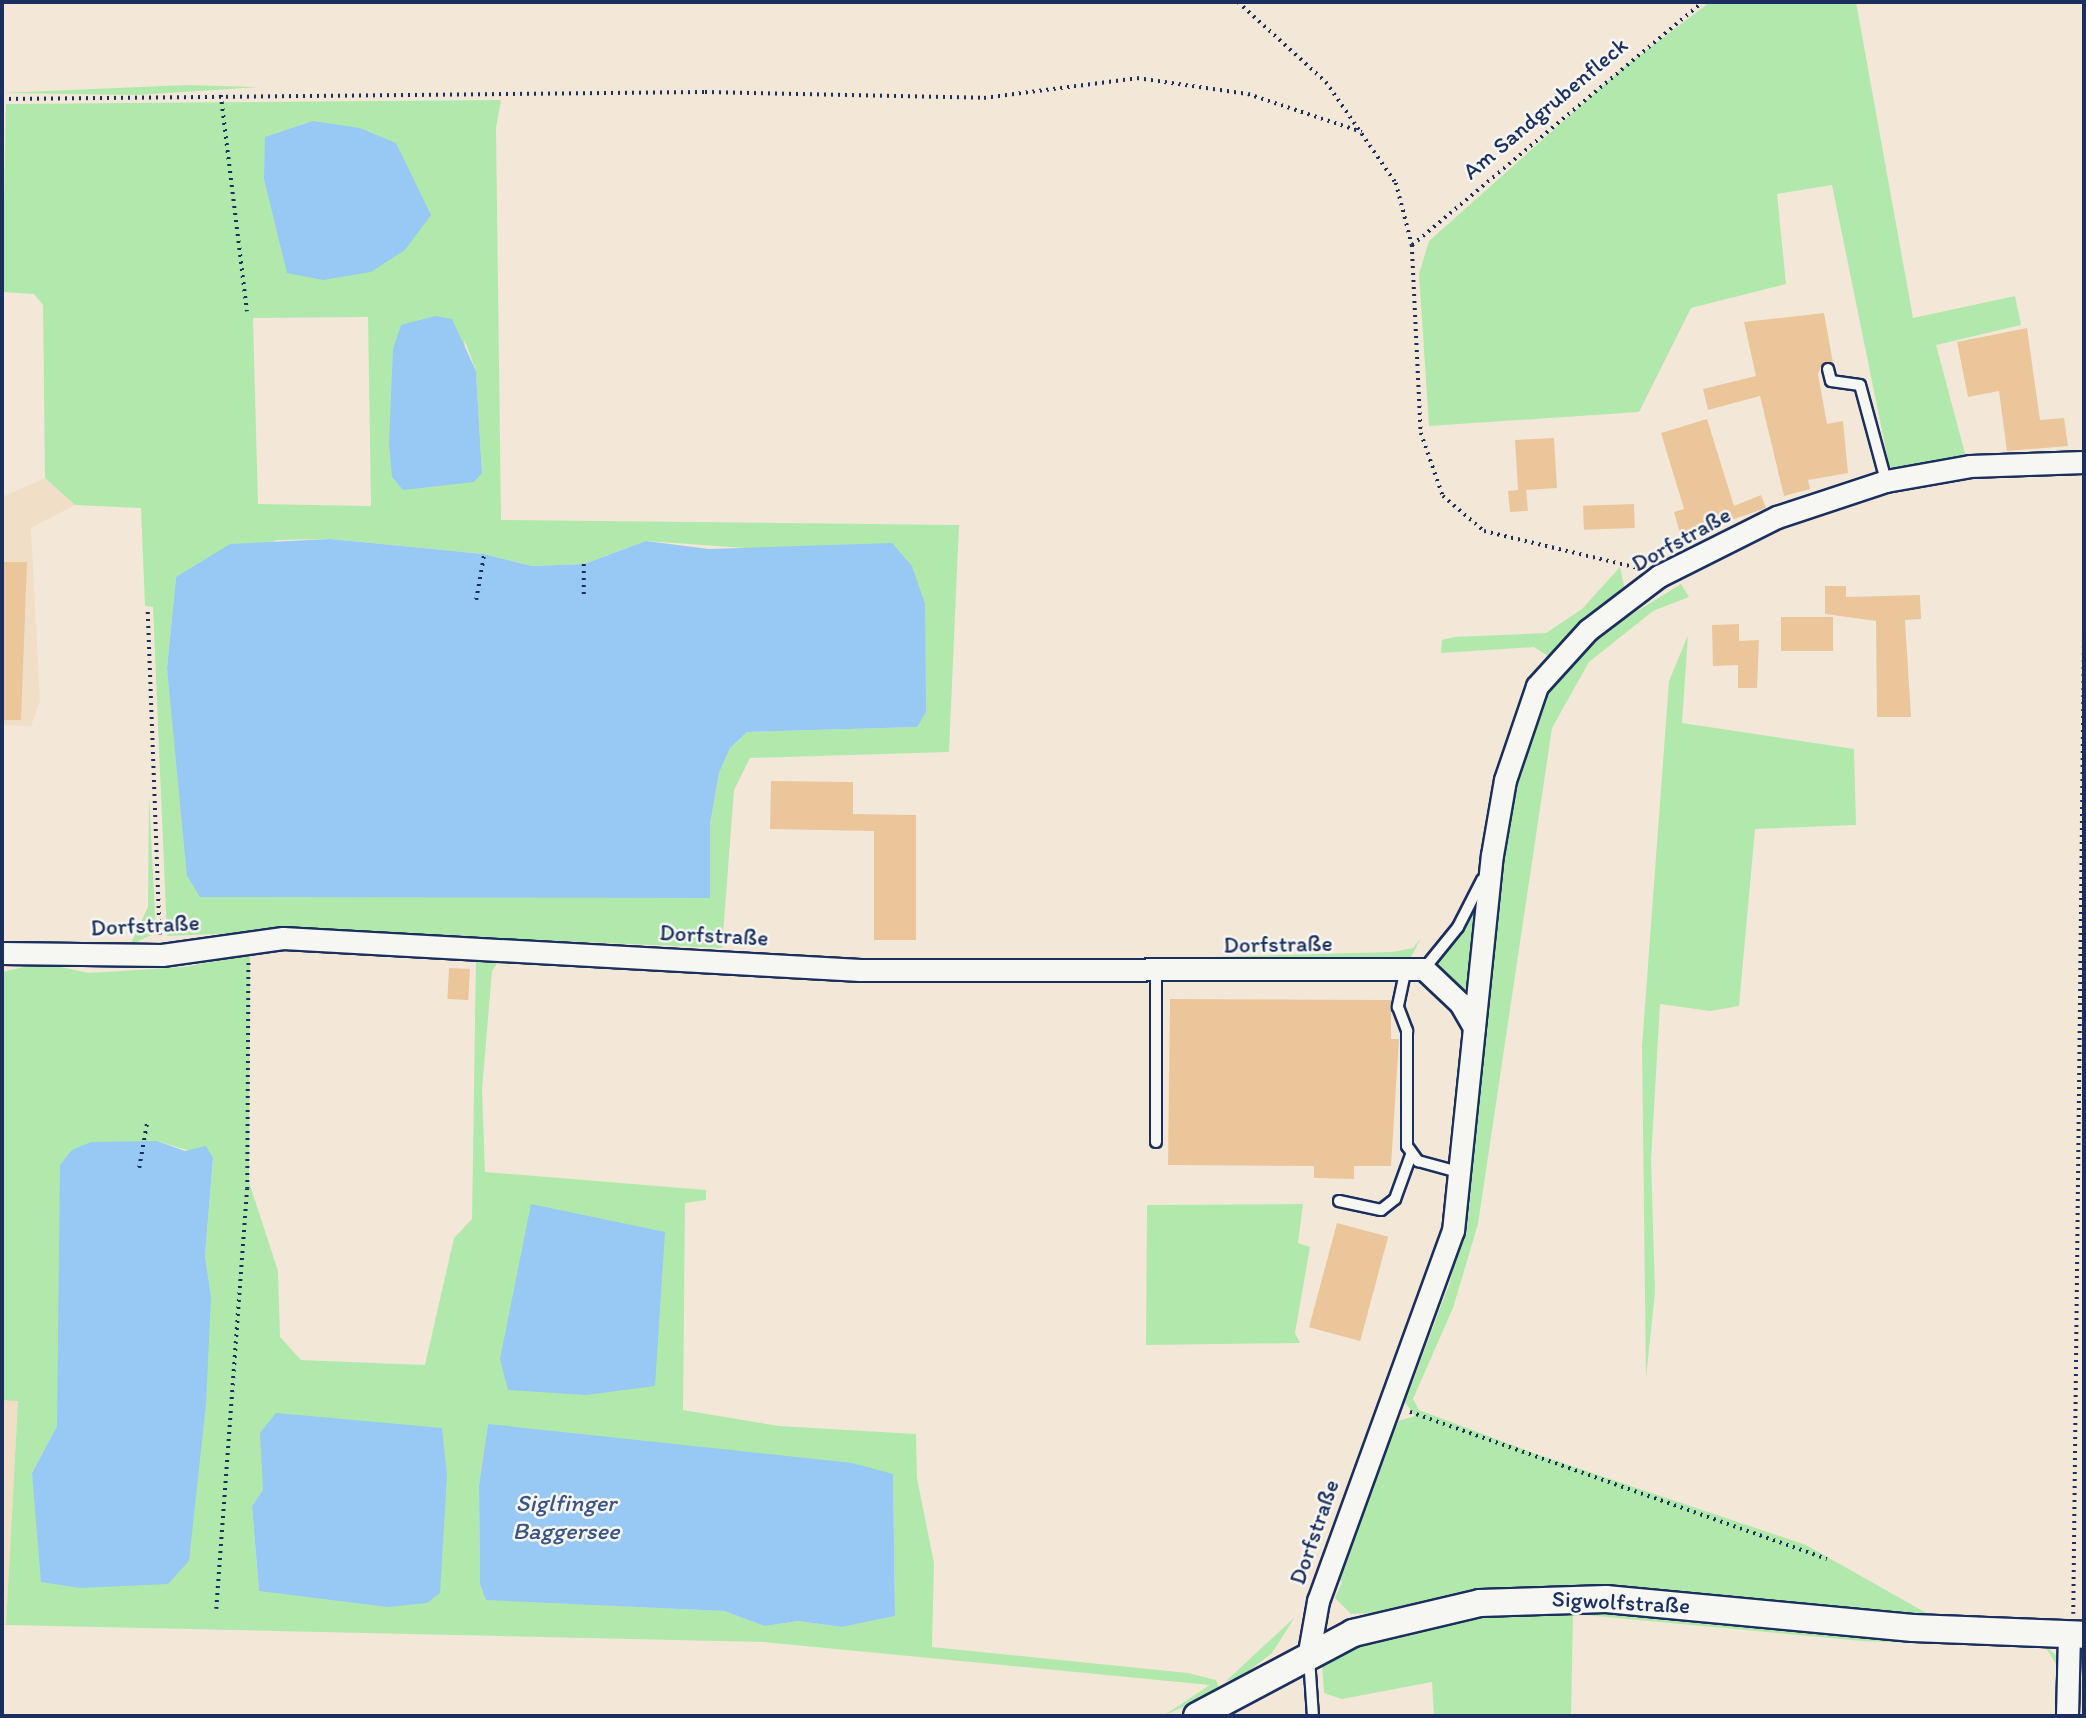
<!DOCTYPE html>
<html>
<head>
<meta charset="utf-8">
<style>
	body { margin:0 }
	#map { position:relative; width:2086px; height:1718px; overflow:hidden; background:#f3e8d8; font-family:Itim,sans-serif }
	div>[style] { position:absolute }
	.built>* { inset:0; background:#f1dec6 }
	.green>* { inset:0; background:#b1e9ac }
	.water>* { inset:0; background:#98c8f4 }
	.building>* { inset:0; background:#ebc69b; transform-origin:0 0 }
	.path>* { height:3.5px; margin-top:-1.75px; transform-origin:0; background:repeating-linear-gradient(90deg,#1b2f5e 0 2px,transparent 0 7px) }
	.roads { filter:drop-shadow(2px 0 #1b2f5e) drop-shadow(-2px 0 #1b2f5e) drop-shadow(0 2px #1b2f5e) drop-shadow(0 -2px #1b2f5e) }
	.service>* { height:10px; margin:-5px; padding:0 5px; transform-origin:5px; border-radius:5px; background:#f6f6f2 }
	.minor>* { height:21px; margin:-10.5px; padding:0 10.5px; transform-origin:10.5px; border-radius:10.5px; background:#f6f6f2 }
	.tertiary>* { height:26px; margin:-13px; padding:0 13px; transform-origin:13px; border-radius:13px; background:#f6f6f2 }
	span { translate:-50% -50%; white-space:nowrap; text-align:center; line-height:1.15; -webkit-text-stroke:5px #f6f6f2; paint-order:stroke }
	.street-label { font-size:23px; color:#1b2f5e }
	.water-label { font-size:24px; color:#3a5584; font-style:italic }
	.frame { position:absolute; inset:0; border:4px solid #1b2f5e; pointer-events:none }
</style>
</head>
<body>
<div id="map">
	<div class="built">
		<i style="clip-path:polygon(45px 478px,75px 505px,31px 528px,40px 701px,31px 726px,2px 725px,2px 497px)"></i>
		<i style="clip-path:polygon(2px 1400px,18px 1400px,6px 1625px,2px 1625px)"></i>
	</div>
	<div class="green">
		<i style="clip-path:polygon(1710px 2px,1856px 2px,1913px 318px,2015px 296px,2021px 325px,1936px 345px,1966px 457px,1895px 470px,1889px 465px,1832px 185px,1777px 194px,1786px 284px,1691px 308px,1639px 412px,1429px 426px,1419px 274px,1429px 241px,1623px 68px)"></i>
		<i style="clip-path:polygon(186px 85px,259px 87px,138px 95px,2px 93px)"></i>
		<i style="clip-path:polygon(evenodd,501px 100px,496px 128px,501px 520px,959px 525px,949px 752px,750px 758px,734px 790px,722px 948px,309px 930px,167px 936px,153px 607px,145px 606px,141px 508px,75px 505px,45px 478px,43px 305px,34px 294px,2px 292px,6px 104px,501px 100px,264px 179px,323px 280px,274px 214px,264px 179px,501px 100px,368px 317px,371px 506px,258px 504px,253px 318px,368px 317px,501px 100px,464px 339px,476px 371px,482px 473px,464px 339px,501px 100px,330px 539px,484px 554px,532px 566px,584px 564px,646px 541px,759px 549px,916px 727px,747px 732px,730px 748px,719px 773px,710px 825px,710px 897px,174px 720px,167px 668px,176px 577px,277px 540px,330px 539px)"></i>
		<i style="clip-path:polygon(1620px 567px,1625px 590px,1548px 656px,1534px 647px,1441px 653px,1442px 640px,1455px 637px,1546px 633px,1582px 609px)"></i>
		<i style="clip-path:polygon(1681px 584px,1689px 597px,1653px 611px,1589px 662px,1552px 728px,1478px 1224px,1453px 1308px,1413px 1399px,1419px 1410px,1536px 1454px,1806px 1545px,1937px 1619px,1730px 1598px,1351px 1614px,1335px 1598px,1342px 1582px,1334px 1576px,1390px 1437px,1399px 1421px,1415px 1416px,1405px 1402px,1450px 1282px,1466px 1216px,1513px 784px,1542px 697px,1592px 639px)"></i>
		<i style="clip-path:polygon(1688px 635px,1682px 723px,1854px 749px,1856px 825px,1755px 829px,1739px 1006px,1710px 1011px,1660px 1004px,1651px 1160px,1655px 1292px,1646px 1378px,1642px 1046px,1669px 681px)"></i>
		<i style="clip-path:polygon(149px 796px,156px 933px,130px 945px,148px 907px)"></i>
		<i style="clip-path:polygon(1478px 903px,1469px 993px,1436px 965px)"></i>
		<i style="clip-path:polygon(1421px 938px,1410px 959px,992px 963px,1393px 952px,1413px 948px)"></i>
		<i style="clip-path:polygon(evenodd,250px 955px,249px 1182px,278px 1271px,280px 1337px,301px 1360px,425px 1365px,454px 1238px,472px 1219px,476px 956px,519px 958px,499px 961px,492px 971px,482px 1090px,485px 1172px,706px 1190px,706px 1200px,685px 1203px,683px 1410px,779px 1426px,916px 1434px,917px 1478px,934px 1563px,932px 1647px,1188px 1673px,1216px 1680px,1220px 1690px,1163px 1716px,1210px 1685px,763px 1642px,6px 1625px,18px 1401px,2px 1400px,2px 972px,42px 963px,89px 973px,184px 967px,250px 955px,157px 1141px,213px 1158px,205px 1256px,211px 1296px,39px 1530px,32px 1473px,57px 1426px,157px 1141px,250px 955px,488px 1425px,893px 1474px,895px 1616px,842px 1627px,798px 1621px,765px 1626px,724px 1611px,486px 1599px,480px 1584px,479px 1485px,488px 1425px,250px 955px,263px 1490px,259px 1591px,252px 1506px,263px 1490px)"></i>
		<i style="clip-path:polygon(1303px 1204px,1298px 1243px,1310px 1247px,1295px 1333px,1300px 1343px,1146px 1345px,1147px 1205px)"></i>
		<i style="clip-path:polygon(1603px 1610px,2044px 1645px,2057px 1656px,2060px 1668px,2057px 1716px,2056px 1664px,2046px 1648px,1862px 1641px,1585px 1615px,1573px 1616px,1571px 1716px,1434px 1716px,1432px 1682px,1342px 1699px,1324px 1693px,1322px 1663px,1360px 1644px,1486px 1615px)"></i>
		<i style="clip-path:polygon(1295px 1617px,1272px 1653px,1241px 1677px,1226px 1681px)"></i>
	</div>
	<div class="water">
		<i style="clip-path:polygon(313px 121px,360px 128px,396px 143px,431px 215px,405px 250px,371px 272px,323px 280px,287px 273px,264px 179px,265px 137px)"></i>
		<i style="clip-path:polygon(435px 316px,452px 319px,476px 371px,482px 473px,474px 482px,403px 490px,392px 477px,389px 443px,393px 349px,401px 325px)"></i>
		<i style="clip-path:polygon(330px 539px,484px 554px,532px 566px,584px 564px,646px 541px,709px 549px,892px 543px,912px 566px,925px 604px,926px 712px,917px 727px,747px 732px,730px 748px,719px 773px,710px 825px,710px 898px,200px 897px,187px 876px,167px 668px,176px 577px,230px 544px)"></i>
		<i style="clip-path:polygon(157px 1141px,185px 1151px,206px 1146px,213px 1158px,205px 1256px,211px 1296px,206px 1404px,189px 1561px,168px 1584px,80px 1588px,41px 1582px,32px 1473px,57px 1426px,60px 1165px,72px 1150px,91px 1142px)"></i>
		<i style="clip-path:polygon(531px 1204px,665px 1232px,655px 1386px,586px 1395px,508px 1390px,500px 1359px)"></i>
		<i style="clip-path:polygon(276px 1413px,442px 1428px,447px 1476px,440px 1593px,427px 1603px,388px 1607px,259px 1591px,252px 1506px,263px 1490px,260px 1433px)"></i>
		<i style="clip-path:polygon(488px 1424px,852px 1463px,893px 1474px,895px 1616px,842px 1627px,798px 1621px,765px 1626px,724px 1611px,486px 1600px,480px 1584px,479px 1485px)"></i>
	</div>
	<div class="building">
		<i style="clip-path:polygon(1824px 313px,1833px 363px,1823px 363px,1818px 374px,1827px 424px,1843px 421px,1848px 473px,1808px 480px,1810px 489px,1784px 496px,1760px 396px,1708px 410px,1703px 389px,1756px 376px,1744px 322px)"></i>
		<i style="clip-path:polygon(2027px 328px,2040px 420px,2064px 418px,2068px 446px,2007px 451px,1999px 391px,1968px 397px,1957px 342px)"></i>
		<i style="clip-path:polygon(1707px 419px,1734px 506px,1761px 495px,1766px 508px,1681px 537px,1674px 512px,1684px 509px,1661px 433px)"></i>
		<i style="clip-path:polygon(1554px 438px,1557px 488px,1526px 490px,1528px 511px,1510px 512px,1508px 491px,1518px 490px,1515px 440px)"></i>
		<i style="left:1634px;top:504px;width:24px;height:51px;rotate:88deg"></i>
		<i style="clip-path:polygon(2px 562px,27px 562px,21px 720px,2px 720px)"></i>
		<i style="clip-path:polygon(1825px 586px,1846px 586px,1846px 597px,1920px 595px,1921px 619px,1905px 620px,1911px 717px,1877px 717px,1876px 621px,1825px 614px)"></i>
		<i style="left:1781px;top:617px;width:52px;height:34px"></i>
		<i style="clip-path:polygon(1739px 624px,1739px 641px,1759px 640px,1757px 688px,1738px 688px,1738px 665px,1713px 666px,1712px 625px)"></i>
		<i style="clip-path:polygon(771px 781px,853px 782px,853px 814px,916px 815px,916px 940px,874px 940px,874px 831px,770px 829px)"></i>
		<i style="left:449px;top:968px;width:21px;height:31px;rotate:3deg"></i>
		<i style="clip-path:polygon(1170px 999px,1391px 1000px,1391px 1039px,1399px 1039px,1391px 1166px,1354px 1166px,1354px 1179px,1314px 1178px,1314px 1166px,1168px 1165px)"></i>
		<i style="left:1337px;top:1223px;width:53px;height:108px;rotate:15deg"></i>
	</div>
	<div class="path">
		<i style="left:1238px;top:2px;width:119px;rotate:42.3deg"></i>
		<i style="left:1326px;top:82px;width:123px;rotate:55.3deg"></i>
		<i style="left:1396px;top:183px;width:64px;rotate:75.5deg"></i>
		<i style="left:1412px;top:245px;width:188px;rotate:87.3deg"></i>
		<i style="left:1421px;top:433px;width:67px;rotate:70.8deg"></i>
		<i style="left:1443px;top:496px;width:54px;rotate:40.5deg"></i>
		<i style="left:1484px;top:531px;width:158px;rotate:13.5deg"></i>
		<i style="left:221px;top:95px;width:218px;rotate:83.1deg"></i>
		<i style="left:2px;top:99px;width:703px;rotate:-0.57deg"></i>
		<i style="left:705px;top:92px;width:279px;rotate:1.2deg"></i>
		<i style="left:984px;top:98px;width:154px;rotate:-7.4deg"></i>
		<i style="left:1137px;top:78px;width:112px;rotate:8.2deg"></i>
		<i style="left:1248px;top:94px;width:120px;rotate:18.4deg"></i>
		<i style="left:1412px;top:245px;width:379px;rotate:-39.9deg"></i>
		<i style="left:584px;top:564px;width:31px;rotate:90deg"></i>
		<i style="left:476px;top:600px;width:47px;rotate:-80.1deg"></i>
		<i style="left:148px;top:612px;width:323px;rotate:87.9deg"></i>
		<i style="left:139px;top:1168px;width:47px;rotate:-80.1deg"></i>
		<i style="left:1410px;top:1412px;width:442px;rotate:19.4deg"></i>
		<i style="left:216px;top:1609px;width:421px;rotate:-85.8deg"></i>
		<i style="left:247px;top:1189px;width:227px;rotate:-89.7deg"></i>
		<i style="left:2073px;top:1614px;width:999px;rotate:-89.37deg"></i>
	</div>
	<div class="roads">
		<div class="service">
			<i style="left:1828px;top:369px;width:12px;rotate:76deg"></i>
			<i style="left:1831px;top:381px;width:29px;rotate:8deg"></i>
			<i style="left:1860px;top:385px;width:99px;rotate:74.8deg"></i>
			<i style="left:1406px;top:968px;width:40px;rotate:102deg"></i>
			<i style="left:1398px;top:1007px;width:26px;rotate:69deg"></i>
			<i style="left:1407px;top:1031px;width:115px;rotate:90deg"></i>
			<i style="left:1407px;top:1146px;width:19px;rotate:54deg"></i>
			<i style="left:1418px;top:1161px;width:46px;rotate:15.3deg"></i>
			<i style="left:1424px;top:969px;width:54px;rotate:-51deg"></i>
			<i style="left:1458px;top:927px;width:53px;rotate:-62.9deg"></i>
			<i style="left:1156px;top:1142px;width:170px;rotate:-90deg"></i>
			<i style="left:1339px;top:1201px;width:43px;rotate:12.1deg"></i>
			<i style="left:1381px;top:1210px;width:18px;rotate:-38deg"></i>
			<i style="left:1395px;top:1199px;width:47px;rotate:-70deg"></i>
			<i style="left:1309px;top:1658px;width:58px;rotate:86.1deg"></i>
		</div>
		<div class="minor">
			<i style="left:2px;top:953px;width:160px;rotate:0.7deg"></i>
			<i style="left:162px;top:955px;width:122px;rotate:-8deg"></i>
			<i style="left:283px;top:938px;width:578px;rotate:3.17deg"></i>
			<i style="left:860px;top:970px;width:564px;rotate:-0.1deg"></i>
			<i style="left:1424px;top:969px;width:50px;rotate:43.4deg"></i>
			<i style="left:1460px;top:1003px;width:28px;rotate:60deg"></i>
			<i style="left:1309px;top:1652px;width:52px;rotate:-80deg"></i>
			<i style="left:1318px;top:1601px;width:394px;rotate:-70deg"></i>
			<i style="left:1453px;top:1231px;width:378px;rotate:-84.1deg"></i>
			<i style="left:1492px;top:855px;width:76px;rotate:-80.2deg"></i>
			<i style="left:1505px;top:780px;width:99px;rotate:-71.2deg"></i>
			<i style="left:1537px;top:686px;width:76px;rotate:-47.7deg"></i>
			<i style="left:1588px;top:630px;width:89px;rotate:-37.3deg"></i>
			<i style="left:1659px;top:576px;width:132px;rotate:-26.6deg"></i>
			<i style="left:1777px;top:517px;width:115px;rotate:-18.3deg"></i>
			<i style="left:1886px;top:481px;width:85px;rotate:-10.1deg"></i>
			<i style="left:1970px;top:466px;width:114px;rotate:-2deg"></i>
			<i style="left:2067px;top:1716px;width:81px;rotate:-88.6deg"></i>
		</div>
		<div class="tertiary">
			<i style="left:1197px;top:1716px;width:177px;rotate:-28deg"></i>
			<i style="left:1353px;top:1633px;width:130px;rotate:-13.3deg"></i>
			<i style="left:1480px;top:1603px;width:126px;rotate:-1.8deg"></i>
			<i style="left:1606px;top:1599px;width:308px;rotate:5.4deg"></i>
			<i style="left:1913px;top:1628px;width:171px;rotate:2.3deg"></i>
		</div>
	</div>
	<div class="street-label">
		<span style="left:1545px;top:108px;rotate:-40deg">Am Sandgrubenfleck</span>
		<span style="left:1681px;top:539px;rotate:-29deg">Dorfstraße</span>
		<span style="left:145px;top:925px;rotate:-3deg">Dorfstraße</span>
		<span style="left:714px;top:935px;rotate:3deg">Dorfstraße</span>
		<span style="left:1278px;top:944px;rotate:-1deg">Dorfstraße</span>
		<span style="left:1314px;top:1532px;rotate:-71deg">Dorfstraße</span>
		<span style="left:1621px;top:1602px;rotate:3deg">Sigwolfstraße</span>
	</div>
	<div class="water-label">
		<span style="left:566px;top:1517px">Siglfinger<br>Baggersee</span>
	</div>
	<div class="frame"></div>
</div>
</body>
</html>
